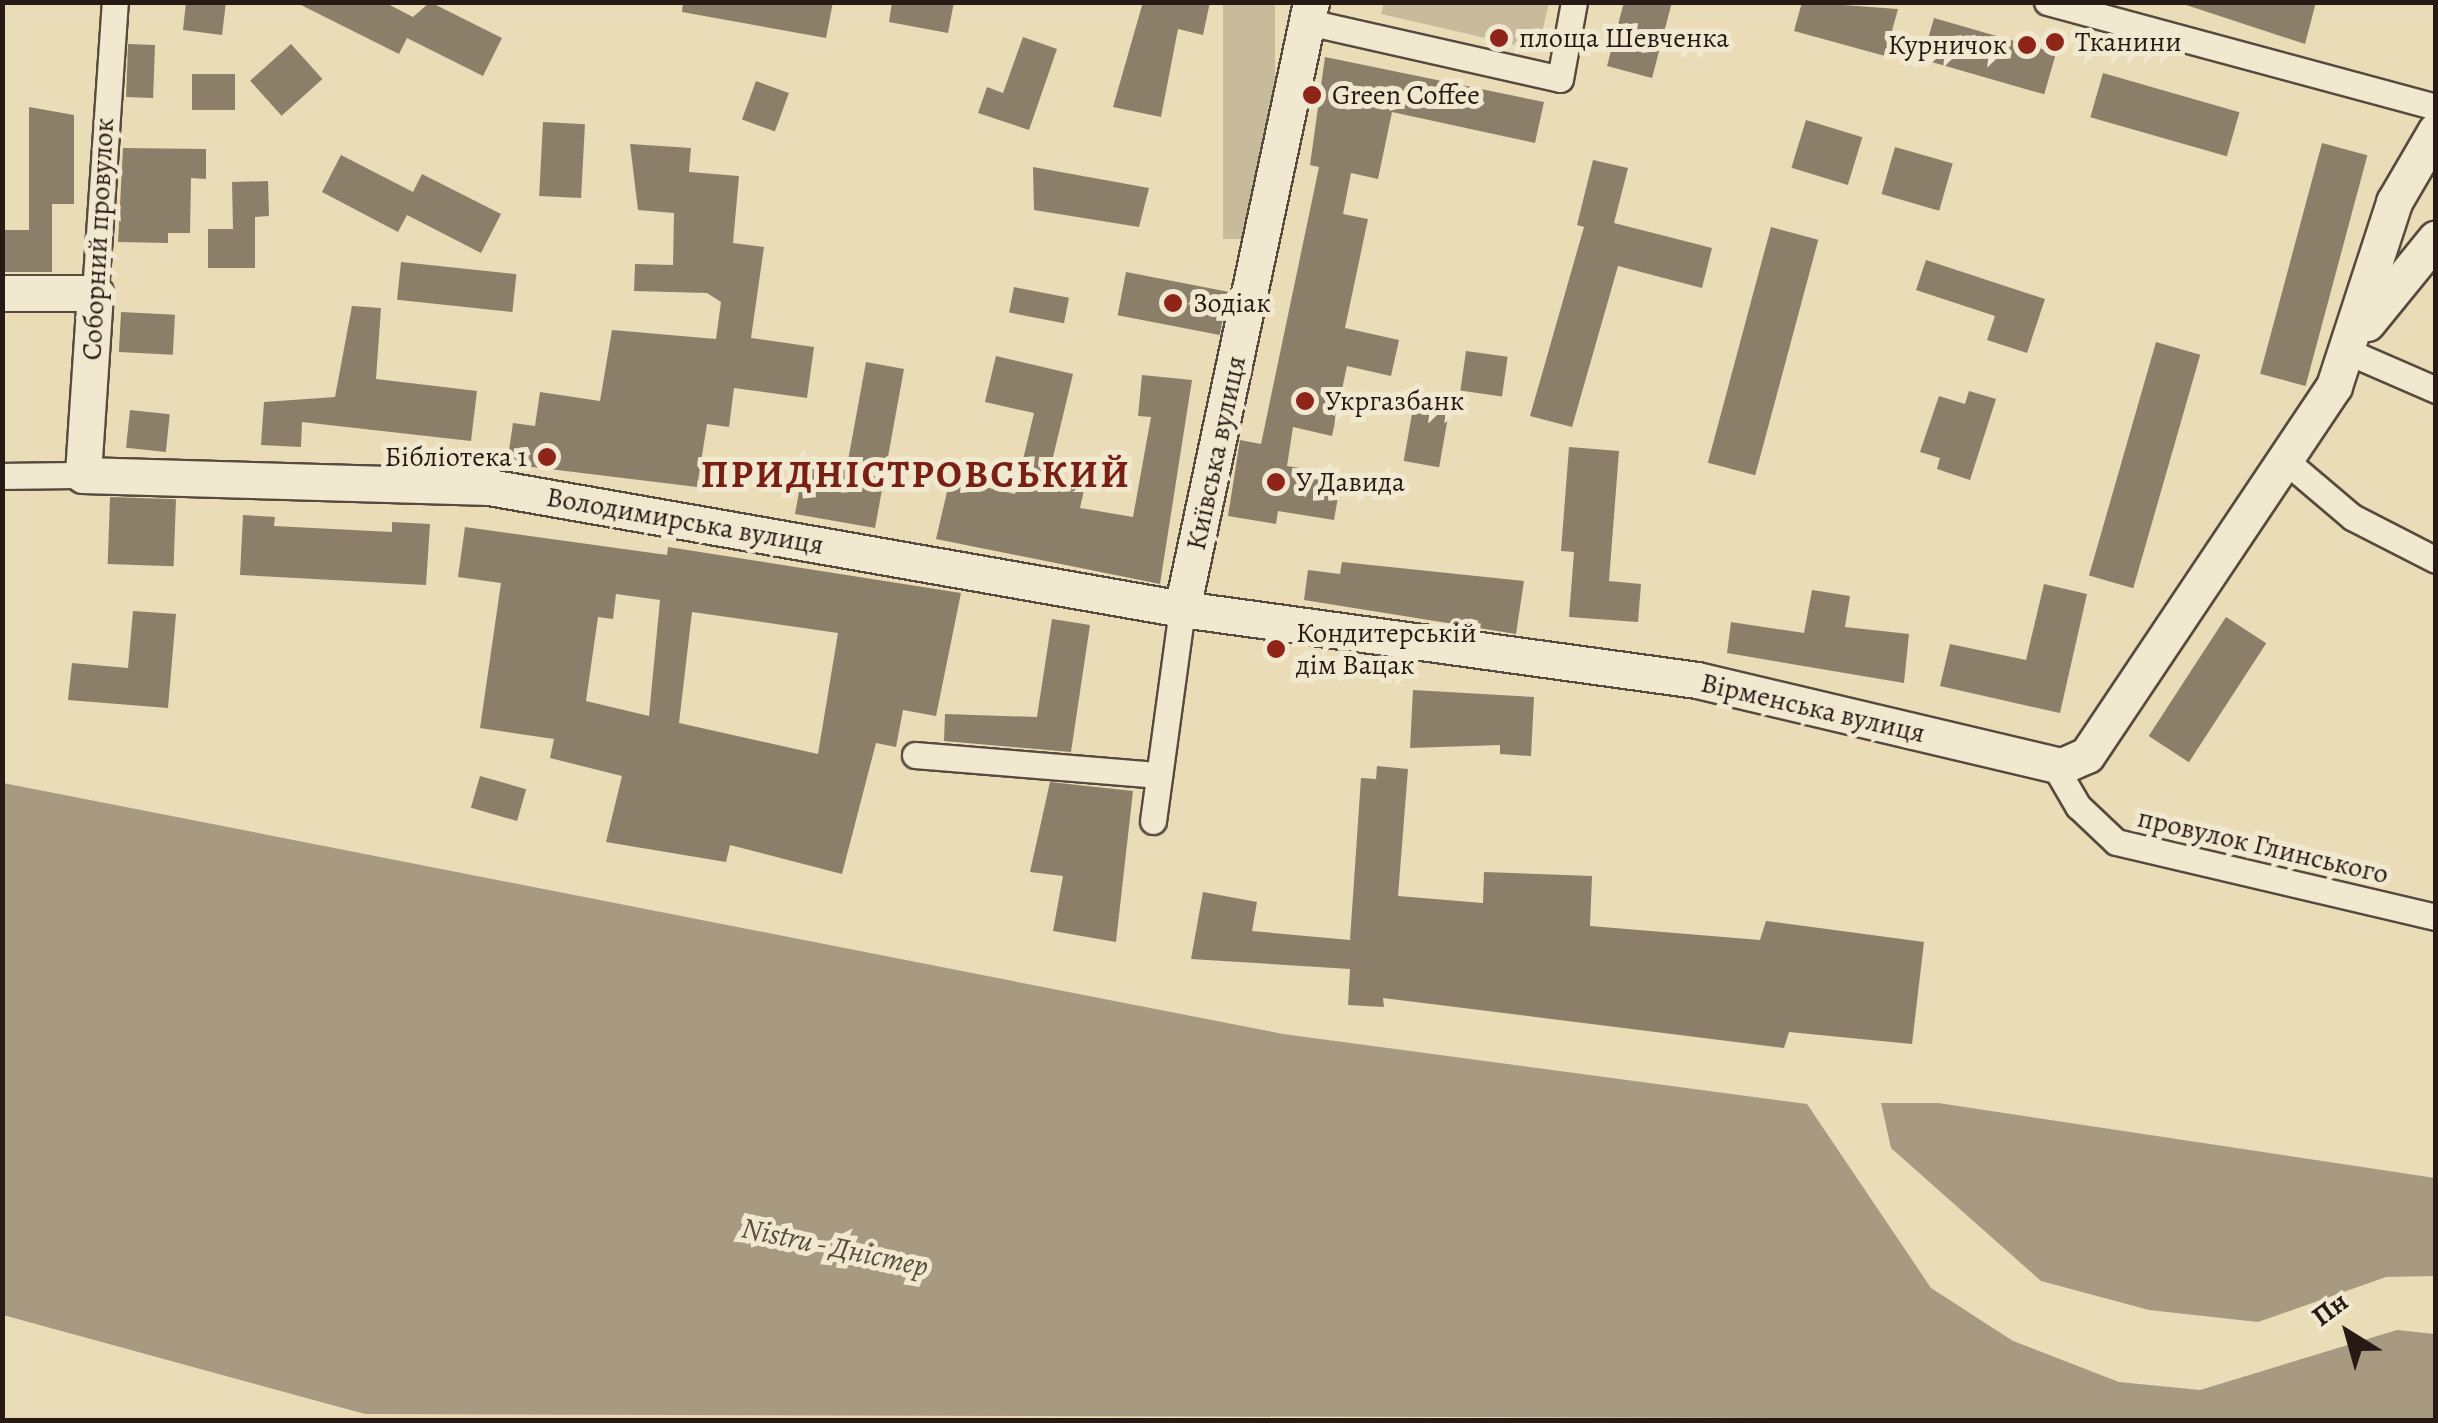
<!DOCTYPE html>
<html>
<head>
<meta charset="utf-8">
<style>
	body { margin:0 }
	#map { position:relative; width:2438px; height:1423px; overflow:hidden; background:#e9dcb7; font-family:Alegreya,serif }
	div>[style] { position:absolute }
	.green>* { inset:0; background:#c8bb9b; transform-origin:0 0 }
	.water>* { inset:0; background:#a79a80 }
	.building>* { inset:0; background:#8c7f69; transform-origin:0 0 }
	.roads { filter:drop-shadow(2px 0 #584a3e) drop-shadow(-2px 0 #584a3e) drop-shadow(0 2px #584a3e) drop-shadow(0 -2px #584a3e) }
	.street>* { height:25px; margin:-12.5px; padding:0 12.5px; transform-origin:12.5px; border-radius:12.5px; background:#f1e8d0 }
	.secondary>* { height:35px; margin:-17.5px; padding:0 17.5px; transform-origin:17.5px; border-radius:17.5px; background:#f1e8d0 }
	.dots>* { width:28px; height:28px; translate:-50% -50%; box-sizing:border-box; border:5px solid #f1e8d0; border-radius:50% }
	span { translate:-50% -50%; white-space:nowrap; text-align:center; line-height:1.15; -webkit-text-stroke:10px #f1e8d0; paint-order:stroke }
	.poi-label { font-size:28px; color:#271a15 }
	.left { translate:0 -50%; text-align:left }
	.right { translate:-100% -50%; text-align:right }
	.street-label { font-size:28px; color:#271a15 }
	.water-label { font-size:30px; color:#5a4d40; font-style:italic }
	.district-label { font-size:38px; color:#7a1f14; font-weight:700; letter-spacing:2.5px }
	.frame { position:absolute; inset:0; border:5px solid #271a15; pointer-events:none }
	.north { position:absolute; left:2298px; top:1283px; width:100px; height:100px; -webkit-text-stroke:8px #f1e8d0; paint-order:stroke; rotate:323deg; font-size:28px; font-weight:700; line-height:40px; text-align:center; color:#271a15 }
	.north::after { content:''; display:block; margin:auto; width:35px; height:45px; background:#271a15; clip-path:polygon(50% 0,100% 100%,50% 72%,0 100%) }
</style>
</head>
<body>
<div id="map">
	<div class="green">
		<i style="left:1223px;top:3px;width:52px;height:236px"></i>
		<i style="clip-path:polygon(1384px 3px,1384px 2px,1549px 3px,1538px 50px,1381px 14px)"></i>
	</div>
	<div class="water">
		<i style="clip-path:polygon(3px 783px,1283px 1034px,1807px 1104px,1931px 1288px,2013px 1341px,2119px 1382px,2200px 1390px,2397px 1330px,2435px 1334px,2435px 1420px,365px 1414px,3px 1315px)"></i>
		<i style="clip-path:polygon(1881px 1103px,1938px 1103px,2435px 1178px,2435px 1276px,2386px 1277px,2258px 1322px,2149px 1310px,2041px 1281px,1891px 1148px)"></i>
	</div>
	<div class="building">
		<i style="clip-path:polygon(186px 2px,226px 2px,222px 35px,183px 30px)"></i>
		<i style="clip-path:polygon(295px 2px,384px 2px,413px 17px,430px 2px,502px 38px,483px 76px,407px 38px,399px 54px)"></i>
		<i style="clip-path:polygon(683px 2px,833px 2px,826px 38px,682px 12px)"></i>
		<i style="clip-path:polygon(892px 2px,954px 2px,948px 33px,889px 22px)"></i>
		<i style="clip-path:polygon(1143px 2px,1210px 2px,1203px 35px,1178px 29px,1161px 117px,1113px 107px)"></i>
		<i style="clip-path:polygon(1624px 2px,1672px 2px,1652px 78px,1607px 66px)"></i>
		<i style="clip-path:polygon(1802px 2px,1898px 9px,1885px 56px,1794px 31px)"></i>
		<i style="clip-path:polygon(2177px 2px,2316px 2px,2305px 44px)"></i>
		<i style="left:1934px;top:18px;width:127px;height:43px;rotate:16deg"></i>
		<i style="clip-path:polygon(1023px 37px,1057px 49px,1029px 130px,978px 113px,987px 87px,1003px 93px)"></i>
		<i style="left:128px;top:44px;width:27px;height:53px;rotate:2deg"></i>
		<i style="left:291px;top:44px;width:47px;height:55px;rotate:48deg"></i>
		<i style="clip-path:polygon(1325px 57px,1544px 102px,1535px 143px,1392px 112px,1378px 179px,1351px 173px,1343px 214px,1368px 219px,1345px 328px,1399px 340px,1391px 376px,1347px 366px,1332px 436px,1293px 427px,1287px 466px,1320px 471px,1316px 493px,1338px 497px,1334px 520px,1278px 511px,1276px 524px,1228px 516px,1240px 440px,1261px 444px,1319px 167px,1310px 165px)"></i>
		<i style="left:2103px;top:73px;width:142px;height:46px;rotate:16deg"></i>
		<i style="left:192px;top:74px;width:43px;height:36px"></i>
		<i style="left:756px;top:81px;width:35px;height:41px;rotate:20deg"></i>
		<i style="clip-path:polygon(29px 107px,74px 115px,74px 204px,52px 204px,52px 272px,2px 272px,2px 230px,29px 230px)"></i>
		<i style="left:1806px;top:120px;width:59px;height:50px;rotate:17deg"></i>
		<i style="left:543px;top:122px;width:42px;height:74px;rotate:3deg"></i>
		<i style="left:2322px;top:143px;width:47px;height:239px;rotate:15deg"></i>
		<i style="clip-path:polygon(630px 144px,691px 148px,689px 172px,739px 176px,733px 243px,764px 247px,751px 338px,814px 347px,807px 398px,734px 388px,729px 427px,707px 424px,697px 487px,507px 464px,513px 423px,535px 426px,540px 392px,600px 401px,612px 330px,716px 339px,721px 302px,707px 293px,634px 291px,635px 264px,673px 265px,674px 213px,638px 210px)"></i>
		<i style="left:1895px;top:147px;width:60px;height:49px;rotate:16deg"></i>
		<i style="clip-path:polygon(123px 148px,206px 149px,206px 179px,191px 178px,190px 233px,168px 233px,168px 243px,118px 242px)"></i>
		<i style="clip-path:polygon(341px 155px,413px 192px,422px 174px,501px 214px,481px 253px,407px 215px,398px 232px,322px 192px)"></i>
		<i style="clip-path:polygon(1593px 160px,1628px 168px,1614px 223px,1712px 248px,1702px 288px,1618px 266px,1572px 427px,1530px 416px,1584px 227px,1577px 225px)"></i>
		<i style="clip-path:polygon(1033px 167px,1149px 188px,1139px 227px,1034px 210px)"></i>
		<i style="clip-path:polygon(268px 181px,269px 216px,255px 217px,255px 268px,208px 268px,208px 229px,233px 229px,232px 182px)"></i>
		<i style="left:1771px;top:227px;width:49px;height:244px;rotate:15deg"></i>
		<i style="clip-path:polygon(1926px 260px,2045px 299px,2027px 353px,1987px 340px,1995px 316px,1916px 290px)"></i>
		<i style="left:401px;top:262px;width:116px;height:38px;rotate:6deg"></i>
		<i style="left:1126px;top:272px;width:104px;height:44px;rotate:11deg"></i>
		<i style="left:1014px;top:287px;width:56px;height:26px;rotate:11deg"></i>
		<i style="clip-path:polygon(352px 306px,381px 308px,376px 379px,477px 391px,471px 441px,302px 422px,301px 447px,261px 445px,264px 402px,335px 397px)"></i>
		<i style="left:121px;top:312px;width:54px;height:40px;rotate:3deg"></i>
		<i style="left:2156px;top:342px;width:46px;height:243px;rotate:16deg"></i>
		<i style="left:1466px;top:351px;width:42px;height:40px;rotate:8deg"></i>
		<i style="clip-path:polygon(996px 356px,1073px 374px,1047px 482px,1084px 490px,1080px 508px,1133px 517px,1151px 417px,1138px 416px,1142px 375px,1192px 380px,1160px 584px,936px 539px,950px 479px,1015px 494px,1034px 413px,985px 402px)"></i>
		<i style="clip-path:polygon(866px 362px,904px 369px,875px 528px,795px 514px,805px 459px,847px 466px)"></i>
		<i style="left:1416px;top:391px;width:36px;height:71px;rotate:10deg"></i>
		<i style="clip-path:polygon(1969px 391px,1996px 399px,1970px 480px,1937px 469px,1940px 458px,1920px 452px,1939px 396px,1965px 404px)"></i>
		<i style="left:130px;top:410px;width:40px;height:38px;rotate:6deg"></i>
		<i style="clip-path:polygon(1569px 447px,1619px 451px,1609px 581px,1641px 584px,1638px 622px,1569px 617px,1574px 552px,1561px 551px)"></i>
		<i style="left:110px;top:497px;width:66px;height:67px;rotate:2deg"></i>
		<i style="clip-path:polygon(243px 515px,275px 517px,274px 526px,392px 532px,392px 522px,430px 524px,426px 585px,240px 575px)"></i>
		<i style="clip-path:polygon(evenodd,465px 527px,667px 555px,668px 547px,961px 593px,936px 716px,903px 710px,896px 747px,876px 743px,842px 874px,730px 845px,726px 862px,606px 842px,622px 776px,550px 758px,554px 739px,480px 728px,501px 583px,458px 577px,465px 527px,616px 594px,660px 600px,649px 716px,586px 701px,598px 617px,613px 619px,616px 594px,465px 527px,692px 612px,838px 633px,818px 754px,679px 723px,692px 612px)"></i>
		<i style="clip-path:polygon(1342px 562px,1524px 581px,1516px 634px,1304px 600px,1308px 570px,1340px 574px)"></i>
		<i style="clip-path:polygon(2044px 584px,2087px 594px,2060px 713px,1940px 686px,1950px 644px,2026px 660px)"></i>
		<i style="clip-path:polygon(1812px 590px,1850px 596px,1845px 627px,1909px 634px,1904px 683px,1727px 653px,1731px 622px,1804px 633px)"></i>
		<i style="clip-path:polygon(133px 611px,176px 614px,168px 708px,68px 700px,72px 663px,128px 668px)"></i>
		<i style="left:2226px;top:617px;width:48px;height:142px;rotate:33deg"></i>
		<i style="clip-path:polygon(1052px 619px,1090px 625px,1071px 752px,944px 741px,945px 714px,1037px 717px)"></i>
		<i style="clip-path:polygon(1413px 690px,1534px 697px,1531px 756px,1500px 754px,1500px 745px,1410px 748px)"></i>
		<i style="clip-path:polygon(1377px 766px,1408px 769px,1398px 896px,1483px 903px,1484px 872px,1592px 876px,1590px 926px,1760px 940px,1766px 921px,1924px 942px,1912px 1044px,1789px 1032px,1784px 1048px,1383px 998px,1384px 1007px,1348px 1005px,1350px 969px,1191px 959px,1203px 892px,1257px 902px,1252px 931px,1350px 940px,1361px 778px,1376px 779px)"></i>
		<i style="left:480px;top:776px;width:48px;height:33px;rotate:16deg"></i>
		<i style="clip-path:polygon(1050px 782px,1133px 791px,1116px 942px,1053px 931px,1063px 876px,1030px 872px)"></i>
	</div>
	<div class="roads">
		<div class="street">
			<i style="left:2047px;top:2px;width:403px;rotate:15.1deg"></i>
			<i style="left:1308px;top:22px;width:258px;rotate:12.7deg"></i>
			<i style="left:1560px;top:79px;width:78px;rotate:-79.7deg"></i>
			<i style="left:95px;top:293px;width:292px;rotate:-86.1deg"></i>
			<i style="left:2351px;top:353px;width:93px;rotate:23.5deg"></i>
			<i style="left:2286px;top:461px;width:87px;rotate:40.3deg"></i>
			<i style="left:2352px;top:517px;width:94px;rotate:27.1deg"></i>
			<i style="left:2px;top:476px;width:81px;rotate:-0.7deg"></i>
			<i style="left:915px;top:755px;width:245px;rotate:4.7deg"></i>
			<i style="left:2054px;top:765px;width:48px;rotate:59.7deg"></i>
			<i style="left:2078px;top:806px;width:52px;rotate:43.5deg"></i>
			<i style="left:2116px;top:842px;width:329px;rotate:13.2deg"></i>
			<i style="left:1153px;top:821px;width:214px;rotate:-82.2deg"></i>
		</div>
		<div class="secondary">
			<i style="left:2px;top:293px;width:93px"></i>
			<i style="left:95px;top:293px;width:182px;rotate:93.8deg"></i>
			<i style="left:83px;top:475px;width:406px;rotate:1.7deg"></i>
			<i style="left:489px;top:487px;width:704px;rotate:9.98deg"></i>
			<i style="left:1182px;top:609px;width:520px;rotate:7.85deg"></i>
			<i style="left:1697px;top:680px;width:375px;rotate:13.3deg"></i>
			<i style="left:2062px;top:766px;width:27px;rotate:-24deg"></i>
			<i style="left:2087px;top:755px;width:444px;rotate:-56.2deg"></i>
			<i style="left:2334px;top:386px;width:194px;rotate:-71.9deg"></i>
			<i style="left:2394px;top:202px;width:83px;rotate:-59.7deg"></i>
			<i style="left:2367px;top:323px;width:109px;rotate:-50.9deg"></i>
			<i style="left:1182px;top:609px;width:621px;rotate:-78deg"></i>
		</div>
	</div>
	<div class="dots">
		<i style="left:1499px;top:38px;background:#8f2418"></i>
		<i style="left:2055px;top:42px;background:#8f2418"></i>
		<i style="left:2027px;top:45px;background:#8f2418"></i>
		<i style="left:1312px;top:95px;background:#8f2418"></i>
		<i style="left:1173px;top:303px;background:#8f2418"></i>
		<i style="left:1305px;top:401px;background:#8f2418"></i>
		<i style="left:547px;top:457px;background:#8f2418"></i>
		<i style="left:1276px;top:482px;background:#8f2418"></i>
		<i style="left:1276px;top:649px;background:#8f2418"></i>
	</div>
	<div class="poi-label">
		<span class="left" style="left:1519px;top:38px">площа Шевченка</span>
		<span class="left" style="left:2075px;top:42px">Тканини</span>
		<span class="right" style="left:2007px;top:45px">Курничок</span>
		<span class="left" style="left:1332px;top:95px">Green Coffee</span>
		<span class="left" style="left:1193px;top:303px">Зодіак</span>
		<span class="left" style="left:1325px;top:401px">Укргазбанк</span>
		<span class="right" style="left:527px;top:457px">Бібліотека 1</span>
		<span class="left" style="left:1296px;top:482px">У Давида</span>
		<span class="left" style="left:1296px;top:649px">Кондитерській<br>дім Вацак</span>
	</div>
	<div class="street-label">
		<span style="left:98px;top:239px;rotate:-87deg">Соборний провулок</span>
		<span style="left:1216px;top:453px;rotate:-78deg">Київська вулиця</span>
		<span style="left:685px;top:521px;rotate:10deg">Володимирська вулиця</span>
		<span style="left:1813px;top:708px;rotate:13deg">Вірменська вулиця</span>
		<span style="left:2263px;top:846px;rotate:13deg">провулок Глинського</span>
	</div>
	<div class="water-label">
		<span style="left:835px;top:1247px;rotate:12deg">Nistru - Дністер</span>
	</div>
	<div class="district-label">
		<span style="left:916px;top:475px">ПРИДНІСТРОВСЬКИЙ</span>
	</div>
	<div class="frame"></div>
	<div class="north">Пн</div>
</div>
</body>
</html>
